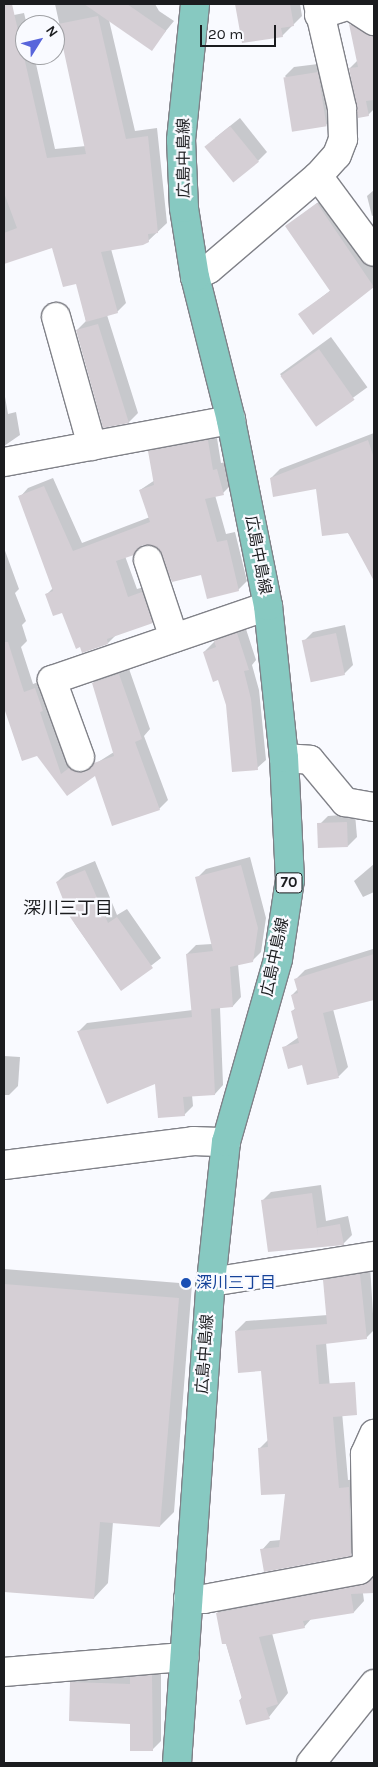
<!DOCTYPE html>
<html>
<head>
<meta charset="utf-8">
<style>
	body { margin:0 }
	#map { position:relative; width:378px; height:1767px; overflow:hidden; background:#f9faff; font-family:Karla,"Noto Sans JP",sans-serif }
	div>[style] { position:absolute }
	.shadow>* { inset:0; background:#0003; transform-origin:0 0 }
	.building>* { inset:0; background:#d5cfd5; transform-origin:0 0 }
	.roads { filter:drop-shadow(1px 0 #808188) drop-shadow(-1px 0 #808188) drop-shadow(0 1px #808188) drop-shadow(0 -1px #808188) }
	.minor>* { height:28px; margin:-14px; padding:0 14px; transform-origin:14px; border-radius:14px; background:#fff }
	.major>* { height:28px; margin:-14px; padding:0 14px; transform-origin:14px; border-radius:14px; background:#87c9c1 }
	.dots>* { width:14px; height:14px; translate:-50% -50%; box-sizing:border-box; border:2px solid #f9faff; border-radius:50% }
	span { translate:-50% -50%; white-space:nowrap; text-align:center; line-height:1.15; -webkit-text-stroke:4.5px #f9faff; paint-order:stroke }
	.shield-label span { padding:1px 4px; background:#f9faff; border:1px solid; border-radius:4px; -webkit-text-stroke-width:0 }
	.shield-label { font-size:15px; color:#1b1c1f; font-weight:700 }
	.street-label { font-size:16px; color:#1b1c1f }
	.transit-label { font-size:16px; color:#164399 }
	.left { translate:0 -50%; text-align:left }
	.neighbourhood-label { font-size:18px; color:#1b1c1f }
	.frame { position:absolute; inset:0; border:5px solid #1b1c1f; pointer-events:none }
	.north { position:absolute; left:15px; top:15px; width:50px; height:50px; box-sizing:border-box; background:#f9faff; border:1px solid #a0a1a5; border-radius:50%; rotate:54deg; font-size:14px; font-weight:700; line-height:20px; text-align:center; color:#1b1c1f }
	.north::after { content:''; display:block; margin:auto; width:18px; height:22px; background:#5865db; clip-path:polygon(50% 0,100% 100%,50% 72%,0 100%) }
	.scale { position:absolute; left:200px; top:25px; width:76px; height:22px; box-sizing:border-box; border:2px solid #1b1c1f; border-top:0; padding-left:6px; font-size:15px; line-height:18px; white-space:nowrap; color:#1b1c1f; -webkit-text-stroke:4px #f9faff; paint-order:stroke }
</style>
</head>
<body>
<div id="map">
	<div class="shadow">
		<i style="clip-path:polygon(55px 4px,155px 4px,159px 11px,174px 21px,151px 49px,109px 20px,135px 131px,157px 128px,167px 223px,148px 241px,111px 249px,126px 303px,117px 312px,107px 315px,138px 413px,129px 422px,104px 426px,77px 330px,86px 321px,77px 282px,53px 247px,4px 263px,4px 145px,16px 141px,4px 89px,4px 17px,24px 13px,27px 25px,25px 55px,34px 55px,55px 149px,86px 146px)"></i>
		<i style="clip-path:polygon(236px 4px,300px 4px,302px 16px,282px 36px,243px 42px)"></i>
		<i style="clip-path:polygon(359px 16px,374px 24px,374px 70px,371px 71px,374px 109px,368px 115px,350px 68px,358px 60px,351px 24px)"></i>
		<i style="clip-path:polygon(326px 63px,335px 116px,326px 125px,285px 76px,294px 67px)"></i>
		<i style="clip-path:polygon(240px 118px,267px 152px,258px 161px,215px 138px)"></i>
		<i style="clip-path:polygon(374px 190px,374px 215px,372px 216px,367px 196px)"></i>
		<i style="clip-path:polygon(325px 197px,374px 267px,374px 285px,314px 333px,300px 314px,331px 290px,287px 226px)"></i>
		<i style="left:331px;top:337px;width:62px;height:63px;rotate:54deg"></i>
		<i style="clip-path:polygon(4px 391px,8px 414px,16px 412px,20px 435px,4px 446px)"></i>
		<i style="clip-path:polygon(216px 432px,221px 463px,226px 462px,231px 485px,223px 493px,215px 495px,226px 534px,235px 532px,247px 581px,238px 590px,202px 574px,158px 546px,143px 544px,125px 556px,137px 589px,151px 585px,160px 614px,152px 622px,117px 634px,108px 643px,63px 611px,46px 595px,53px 588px,20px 497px,28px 488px,53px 478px,82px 543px,150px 517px,140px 490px,155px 480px,149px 452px,158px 443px)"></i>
		<i style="clip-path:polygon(374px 433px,374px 526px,355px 543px,317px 488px,271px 478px,280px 469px)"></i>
		<i style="clip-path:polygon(4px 548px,19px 589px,15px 593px,26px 621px,22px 625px,27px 641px,21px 647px,33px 684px,44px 680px,48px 704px,70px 766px,79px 759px,95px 764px,114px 752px,93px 683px,102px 674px,128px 666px,150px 729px,144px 736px,168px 800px,159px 809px,96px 774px,67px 794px,37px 755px,22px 760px,4px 704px)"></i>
		<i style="clip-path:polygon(345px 625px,353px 665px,344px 674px,304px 641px,313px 632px)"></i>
		<i style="clip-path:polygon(245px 626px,256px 660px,252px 665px,259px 690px,266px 760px,257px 768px,228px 705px,219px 678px,204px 652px,223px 633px)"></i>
		<i style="clip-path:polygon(355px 814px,357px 837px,348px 846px,319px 825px,328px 816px)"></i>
		<i style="clip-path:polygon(250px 857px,266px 918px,261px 952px,252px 961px,238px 964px,241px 997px,233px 1006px,220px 1007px,223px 1085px,215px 1094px,192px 1095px,193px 1106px,184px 1115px,156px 1082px,79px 1031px,87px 1023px,193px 1010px,187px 954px,196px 945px,212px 944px,197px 878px,206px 869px)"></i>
		<i style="clip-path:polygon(95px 861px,117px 915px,127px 909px,161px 958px,121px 989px,75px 924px,57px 882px,66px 873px)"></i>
		<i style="clip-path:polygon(374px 864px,374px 892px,363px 897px,354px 881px)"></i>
		<i style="clip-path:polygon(373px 949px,374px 999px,333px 1009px,348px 1067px,339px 1076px,308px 1084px,303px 1064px,283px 1048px,299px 1037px,292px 1011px,296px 1008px,292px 995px,298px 989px,296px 979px,305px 970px)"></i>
		<i style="clip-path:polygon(4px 1056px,20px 1057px,18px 1086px,9px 1095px,4px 1095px)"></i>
		<i style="clip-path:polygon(321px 1185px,326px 1221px,348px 1216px,352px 1235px,343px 1244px,269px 1251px,263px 1200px,271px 1192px)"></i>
		<i style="clip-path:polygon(370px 1265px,374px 1330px,366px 1338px,326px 1342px,330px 1388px,342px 1412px,348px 1480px,357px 1479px,359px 1546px,351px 1554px,262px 1550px,270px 1541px,281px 1540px,287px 1492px,260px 1448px,268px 1440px,262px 1370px,236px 1331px,246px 1321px,328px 1315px,324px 1280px,334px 1270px)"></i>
		<i style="clip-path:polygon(4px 1269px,192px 1284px,174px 1512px,160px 1526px,113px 1522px,108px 1583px,94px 1598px,4px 1591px)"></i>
		<i style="clip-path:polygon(366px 1577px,362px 1586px,364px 1601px,354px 1612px,312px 1618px,304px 1627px,272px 1633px,288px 1693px,269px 1717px,240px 1700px,242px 1697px,217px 1613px,228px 1602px)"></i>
		<i style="clip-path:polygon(161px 1667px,161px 1741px,152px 1750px,131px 1723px,72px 1683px,81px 1674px,134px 1675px,140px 1669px)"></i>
	</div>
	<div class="building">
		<i style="clip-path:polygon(12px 4px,47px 158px,86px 154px,58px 24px,98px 16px,126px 139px,148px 136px,158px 233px,148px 234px,149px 242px,143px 245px,101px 252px,118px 313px,86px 322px,76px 284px,63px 287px,52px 248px,4px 264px,4px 233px,17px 228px,4px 193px,4px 5px)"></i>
		<i style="clip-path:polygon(84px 4px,127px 4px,166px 31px,152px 51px)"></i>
		<i style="clip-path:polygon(235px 4px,290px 4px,294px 26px,281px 28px,283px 37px,242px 43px)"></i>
		<i style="clip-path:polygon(349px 24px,374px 36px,374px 100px,366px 101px,369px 116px,358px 118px,349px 68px,358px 67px)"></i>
		<i style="left:318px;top:72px;width:55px;height:35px;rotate:81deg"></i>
		<i style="left:230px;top:126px;width:46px;height:33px;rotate:51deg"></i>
		<i style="clip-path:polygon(317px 203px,374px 287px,313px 335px,298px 314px,330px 291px,285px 226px)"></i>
		<i style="clip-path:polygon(98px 324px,129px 423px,103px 428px,76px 330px)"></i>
		<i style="left:319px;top:349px;width:62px;height:47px;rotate:55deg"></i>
		<i style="clip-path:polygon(208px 440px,213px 470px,217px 469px,224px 495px,205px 499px,217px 542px,227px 540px,239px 591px,207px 599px,201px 575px,172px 582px,157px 547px,143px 545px,134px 555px,116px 561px,128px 597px,142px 592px,153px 623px,107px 639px,108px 644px,82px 653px,80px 647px,76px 649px,62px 613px,53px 616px,45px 594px,53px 591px,18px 496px,44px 486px,73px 551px,150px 522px,139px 490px,154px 485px,148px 451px)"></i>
		<i style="clip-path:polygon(368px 440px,374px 458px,374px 581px,348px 533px,322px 536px,316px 489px,273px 497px,270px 478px)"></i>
		<i style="clip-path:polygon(237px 633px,249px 670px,244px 671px,251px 699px,258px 770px,232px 772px,226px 705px,218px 680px,213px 682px,203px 652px,216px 647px,214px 641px)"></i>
		<i style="left:336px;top:633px;width:43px;height:35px;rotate:78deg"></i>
		<i style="clip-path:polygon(4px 642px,8px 642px,24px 692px,35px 688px,43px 711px,40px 712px,61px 774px,69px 768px,85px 772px,94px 763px,114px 756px,92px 683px,119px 674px,142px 739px,135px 742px,160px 810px,112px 826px,95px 776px,67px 796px,37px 756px,22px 761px,4px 708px)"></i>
		<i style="left:347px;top:822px;width:25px;height:30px;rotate:88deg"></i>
		<i style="clip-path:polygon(241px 865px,258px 928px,253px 962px,230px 967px,233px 1007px,211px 1009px,215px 1095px,183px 1097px,185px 1116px,158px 1118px,155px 1084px,107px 1104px,77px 1031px,192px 1017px,186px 954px,213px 951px,195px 877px)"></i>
		<i style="clip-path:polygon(85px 870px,108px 923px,117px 917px,153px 968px,121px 991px,70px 917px,56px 882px)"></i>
		<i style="clip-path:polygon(374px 954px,374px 1000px,323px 1013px,339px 1078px,307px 1085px,302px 1065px,288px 1069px,282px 1047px,299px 1043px,291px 1011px,295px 1010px,291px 995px,298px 993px,294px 979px)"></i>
		<i style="clip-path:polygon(312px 1193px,318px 1237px,317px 1228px,340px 1224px,344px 1245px,268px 1252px,261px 1200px)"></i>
		<i style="clip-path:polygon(360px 1274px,367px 1339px,316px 1345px,319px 1384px,355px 1382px,357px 1415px,333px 1417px,339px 1488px,349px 1487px,351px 1556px,264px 1572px,260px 1549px,279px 1547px,285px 1494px,261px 1495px,258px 1448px,268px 1447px,261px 1371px,238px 1373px,235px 1331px,327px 1324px,323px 1280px)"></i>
		<i style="clip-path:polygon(4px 1284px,179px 1298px,160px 1527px,100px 1522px,94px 1599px,4px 1592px)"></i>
		<i style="clip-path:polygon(374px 1577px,374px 1593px,351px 1594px,354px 1613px,303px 1621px,305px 1628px,259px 1637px,278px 1704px,266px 1708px,270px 1719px,246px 1725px,239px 1700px,242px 1699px,226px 1644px,222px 1644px,216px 1613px,362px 1585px)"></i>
		<i style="clip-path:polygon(152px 1675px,153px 1751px,130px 1751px,130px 1724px,69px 1721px,70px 1682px,130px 1684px,130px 1677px)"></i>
	</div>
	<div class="roads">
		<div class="minor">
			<i style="left:319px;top:15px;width:32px;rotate:-18deg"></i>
			<i style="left:349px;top:5px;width:30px;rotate:33deg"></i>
			<i style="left:318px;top:176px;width:94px;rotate:53.6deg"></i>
			<i style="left:195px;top:277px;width:16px;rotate:-30deg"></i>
			<i style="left:209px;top:269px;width:143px;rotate:-40.5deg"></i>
			<i style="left:318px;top:176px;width:28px;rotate:-48deg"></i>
			<i style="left:337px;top:155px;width:17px;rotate:-69deg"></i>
			<i style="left:343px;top:139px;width:31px;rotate:-92deg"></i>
			<i style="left:342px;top:108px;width:107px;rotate:-103deg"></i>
			<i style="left:56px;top:317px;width:134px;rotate:74.4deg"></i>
			<i style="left:4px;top:462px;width:231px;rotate:-10.5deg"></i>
			<i style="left:148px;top:560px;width:82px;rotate:71.6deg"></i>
			<i style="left:80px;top:757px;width:82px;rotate:-110deg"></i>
			<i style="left:52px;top:680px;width:228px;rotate:-18.9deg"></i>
			<i style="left:284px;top:758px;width:26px;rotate:4deg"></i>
			<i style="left:310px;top:760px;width:55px;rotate:50.2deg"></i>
			<i style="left:345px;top:802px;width:29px;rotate:10deg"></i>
			<i style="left:4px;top:1165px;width:191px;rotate:-7.2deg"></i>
			<i style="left:193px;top:1141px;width:33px;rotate:2deg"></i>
			<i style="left:211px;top:1282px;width:165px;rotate:-9.1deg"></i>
			<i style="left:188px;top:1599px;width:16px"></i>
			<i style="left:204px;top:1599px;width:158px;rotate:-10.6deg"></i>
			<i style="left:359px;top:1570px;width:11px;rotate:-45deg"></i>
			<i style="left:367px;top:1562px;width:108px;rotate:-91.1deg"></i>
			<i style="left:365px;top:1454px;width:22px;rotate:-66deg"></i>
			<i style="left:4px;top:1672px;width:181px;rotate:-4.8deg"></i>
			<i style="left:311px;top:1763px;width:101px;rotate:-51.4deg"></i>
		</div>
		<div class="major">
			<i style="left:177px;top:1763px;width:482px;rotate:-86deg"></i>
			<i style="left:211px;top:1282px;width:141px;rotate:-83.9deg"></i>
			<i style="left:226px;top:1142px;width:190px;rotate:-74.1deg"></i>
			<i style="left:278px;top:959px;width:80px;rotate:-81.4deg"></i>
			<i style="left:290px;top:880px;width:122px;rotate:-92.8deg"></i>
			<i style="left:284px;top:758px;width:153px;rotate:-96deg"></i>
			<i style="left:268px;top:606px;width:190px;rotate:-101.3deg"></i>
			<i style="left:231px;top:420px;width:147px;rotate:-104.1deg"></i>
			<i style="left:195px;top:277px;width:70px;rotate:-99.1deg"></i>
			<i style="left:184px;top:208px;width:68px;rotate:-92.5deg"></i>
			<i style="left:181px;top:140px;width:137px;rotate:-84.1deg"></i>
		</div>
	</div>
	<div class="dots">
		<i style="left:186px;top:1283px;background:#1a4fb4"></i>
	</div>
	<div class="shield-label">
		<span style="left:289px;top:883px">70</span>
	</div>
	<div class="street-label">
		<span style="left:184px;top:158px;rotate:-90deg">広島中島線</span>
		<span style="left:258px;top:555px;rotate:79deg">広島中島線</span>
		<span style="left:275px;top:957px;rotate:-78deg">広島中島線</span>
		<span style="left:205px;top:1354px;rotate:-86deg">広島中島線</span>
	</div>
	<div class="transit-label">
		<span class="left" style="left:196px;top:1283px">深川三丁目</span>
	</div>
	<div class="neighbourhood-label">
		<span style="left:68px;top:908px">深川三丁目</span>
	</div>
	<div class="frame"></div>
	<div class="north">N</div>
	<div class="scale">20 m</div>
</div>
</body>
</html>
